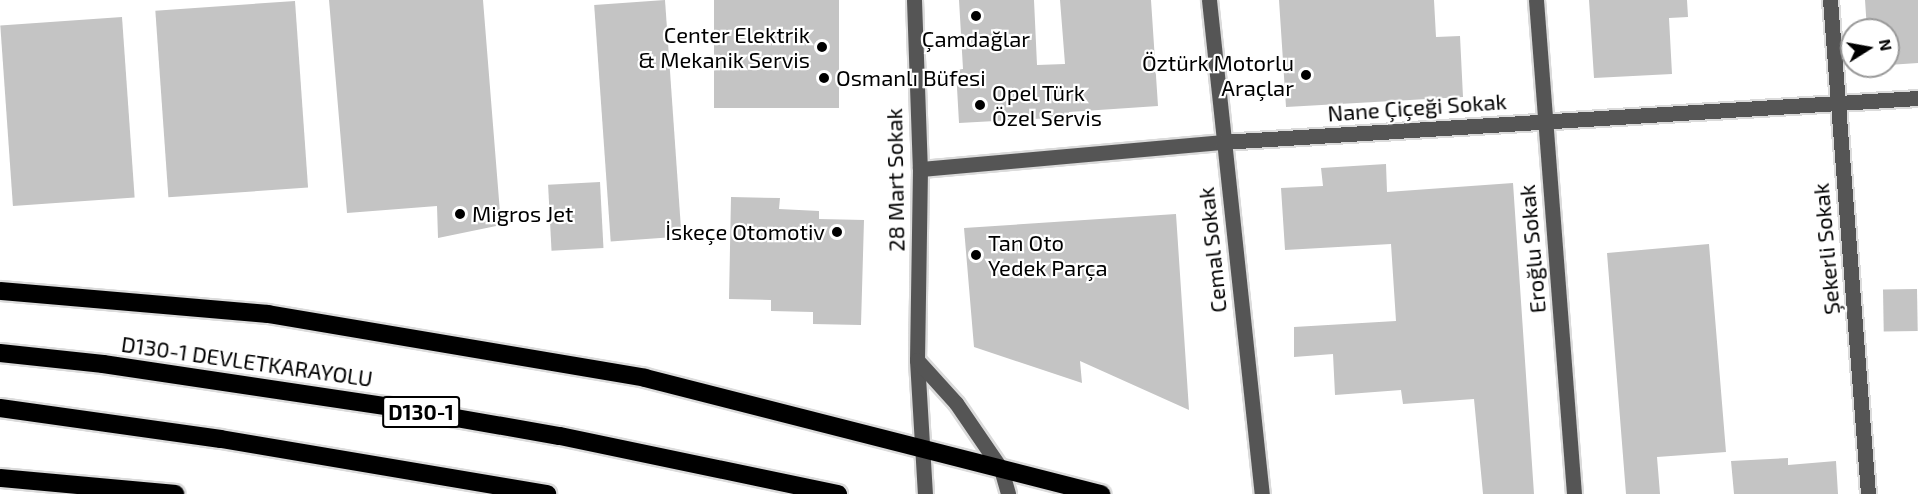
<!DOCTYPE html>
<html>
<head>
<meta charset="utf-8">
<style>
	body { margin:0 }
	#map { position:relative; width:1918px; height:494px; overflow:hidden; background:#fff; font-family:"Exo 2",sans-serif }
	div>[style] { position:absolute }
	.building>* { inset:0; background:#c4c4c4; transform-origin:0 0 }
	.roads { filter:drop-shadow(2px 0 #dbdbdb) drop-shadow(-2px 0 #dbdbdb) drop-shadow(0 2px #dbdbdb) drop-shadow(0 -2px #dbdbdb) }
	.minor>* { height:15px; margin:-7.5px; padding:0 7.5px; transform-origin:7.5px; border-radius:7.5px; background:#555 }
	.highway>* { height:18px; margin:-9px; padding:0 9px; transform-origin:9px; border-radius:9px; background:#000 }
	.dots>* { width:16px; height:16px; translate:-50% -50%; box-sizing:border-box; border:3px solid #fff; border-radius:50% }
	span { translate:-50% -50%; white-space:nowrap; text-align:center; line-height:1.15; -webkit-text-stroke:4.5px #fff; paint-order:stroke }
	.shield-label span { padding:2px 4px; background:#fff; border:2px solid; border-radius:4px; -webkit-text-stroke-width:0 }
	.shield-label { font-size:21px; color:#000; font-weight:700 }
	.poi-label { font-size:22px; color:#000 }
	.right { translate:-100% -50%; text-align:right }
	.left { translate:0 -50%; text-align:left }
	.street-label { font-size:22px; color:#000 }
	.north { position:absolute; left:1840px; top:18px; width:60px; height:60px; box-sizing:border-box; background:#fff; border:2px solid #999; border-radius:50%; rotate:79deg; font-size:16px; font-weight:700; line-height:24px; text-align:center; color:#000 }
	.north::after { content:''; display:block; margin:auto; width:21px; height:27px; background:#000; clip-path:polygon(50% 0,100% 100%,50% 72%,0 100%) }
</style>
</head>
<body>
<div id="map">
	<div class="building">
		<i style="clip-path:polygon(329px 0,483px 0,501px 225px,438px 238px,437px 206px,347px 213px)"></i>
		<i style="left:665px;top:0;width:237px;height:71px;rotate:86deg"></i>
		<i style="left:714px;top:0;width:125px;height:108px"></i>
		<i style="clip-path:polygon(959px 0,1034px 0,1037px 65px,1065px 64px,1060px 0,1151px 0,1158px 106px,1069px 112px,1069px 117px,959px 123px,956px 70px,963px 69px)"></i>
		<i style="clip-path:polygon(1279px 0,1434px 0,1436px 37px,1460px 36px,1463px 97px,1286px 107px)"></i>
		<i style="clip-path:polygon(1589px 0,1687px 0,1688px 17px,1669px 18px,1672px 74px,1594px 78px)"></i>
		<i style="clip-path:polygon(1865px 0,1918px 0,1918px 63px,1888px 65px,1888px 30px,1867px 30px)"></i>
		<i style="left:295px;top:1px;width:187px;height:140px;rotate:86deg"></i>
		<i style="left:122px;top:17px;width:181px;height:122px;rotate:86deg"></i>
		<i style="clip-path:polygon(1386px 164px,1387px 192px,1513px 183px,1534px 494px,1483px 494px,1474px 399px,1403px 404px,1401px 390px,1335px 395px,1333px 354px,1294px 357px,1294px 327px,1396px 321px,1391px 244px,1285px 250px,1281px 188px,1323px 186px,1321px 168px)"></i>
		<i style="left:600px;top:182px;width:66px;height:52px;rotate:87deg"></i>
		<i style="clip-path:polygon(731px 197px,780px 198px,779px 209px,819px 211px,819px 219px,864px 220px,861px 325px,813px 324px,813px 312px,771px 311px,771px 300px,729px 299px)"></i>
		<i style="clip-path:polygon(1176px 214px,1189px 410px,1080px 361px,1082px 383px,974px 347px,964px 228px)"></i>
		<i style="clip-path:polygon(1709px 244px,1726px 452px,1657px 457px,1660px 494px,1626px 494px,1607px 253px)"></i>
		<i style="left:1917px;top:289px;width:42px;height:34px;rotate:89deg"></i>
		<i style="clip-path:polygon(1788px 458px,1788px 465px,1836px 461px,1838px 494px,1734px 494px,1731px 461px)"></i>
	</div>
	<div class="roads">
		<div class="minor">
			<i style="left:914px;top:0;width:169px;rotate:88deg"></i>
			<i style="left:920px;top:169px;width:191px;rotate:90.9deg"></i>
			<i style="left:917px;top:360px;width:134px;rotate:86.6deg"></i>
			<i style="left:1209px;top:0;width:497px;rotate:83.9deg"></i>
			<i style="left:1536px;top:0;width:495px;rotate:85.6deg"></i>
			<i style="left:1830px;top:0;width:495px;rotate:85.6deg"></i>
			<i style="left:920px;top:169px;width:303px;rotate:-5.1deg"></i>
			<i style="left:1222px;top:142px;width:697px;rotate:-3.62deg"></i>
			<i style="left:917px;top:360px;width:58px;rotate:47.8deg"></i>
			<i style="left:956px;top:403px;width:80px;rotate:55.7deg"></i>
			<i style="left:1001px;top:469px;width:26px;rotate:74deg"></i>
		</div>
		<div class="highway">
			<i style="left:0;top:291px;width:269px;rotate:4.9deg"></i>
			<i style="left:268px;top:314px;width:382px;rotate:9.6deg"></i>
			<i style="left:645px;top:378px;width:471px;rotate:14.3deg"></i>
			<i style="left:0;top:353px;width:104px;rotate:6.1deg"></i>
			<i style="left:103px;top:364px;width:299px;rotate:8.5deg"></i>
			<i style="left:399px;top:408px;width:163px;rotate:9.9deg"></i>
			<i style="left:560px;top:436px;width:284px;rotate:11.8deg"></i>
			<i style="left:0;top:408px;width:223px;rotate:8deg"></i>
			<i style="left:221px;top:439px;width:331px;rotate:9.6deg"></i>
			<i style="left:0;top:478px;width:176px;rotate:5.2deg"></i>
		</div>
	</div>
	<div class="dots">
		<i style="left:976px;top:16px;background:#000"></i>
		<i style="left:822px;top:47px;background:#000"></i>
		<i style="left:1306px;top:75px;background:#000"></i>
		<i style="left:824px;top:78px;background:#000"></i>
		<i style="left:980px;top:105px;background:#000"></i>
		<i style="left:460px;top:214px;background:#000"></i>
		<i style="left:837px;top:232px;background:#000"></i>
		<i style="left:976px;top:255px;background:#000"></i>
	</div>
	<div class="shield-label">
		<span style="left:421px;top:412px">D130-1</span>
	</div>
	<div class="poi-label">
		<span class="right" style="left:810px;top:47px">Center Elektrik<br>&amp; Mekanik Servis</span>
		<span style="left:976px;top:39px">Çamdağlar</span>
		<span class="right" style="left:1294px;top:75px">Öztürk Motorlu<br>Araçlar</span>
		<span class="left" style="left:836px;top:78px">Osmanlı Büfesi</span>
		<span class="left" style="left:992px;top:105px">Opel Türk<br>Özel Servis</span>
		<span class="left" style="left:472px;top:214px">Migros Jet</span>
		<span class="right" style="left:825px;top:232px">İskeçe Otomotiv</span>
		<span class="left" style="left:988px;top:255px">Tan Oto<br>Yedek Parça</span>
	</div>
	<div class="street-label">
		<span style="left:1417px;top:107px;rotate:-4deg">Nane Çiçeği Sokak</span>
		<span style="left:895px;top:180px;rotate:-91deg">28 Mart Sokak</span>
		<span style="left:1532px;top:249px;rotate:-95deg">Eroğlu Sokak</span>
		<span style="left:1826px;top:249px;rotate:-95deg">Şekerli Sokak</span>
		<span style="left:1212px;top:250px;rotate:-96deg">Cemal Sokak</span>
		<span style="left:247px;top:361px;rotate:8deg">D130-1 DEVLETKARAYOLU</span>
	</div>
	<div class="north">N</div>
</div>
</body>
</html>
